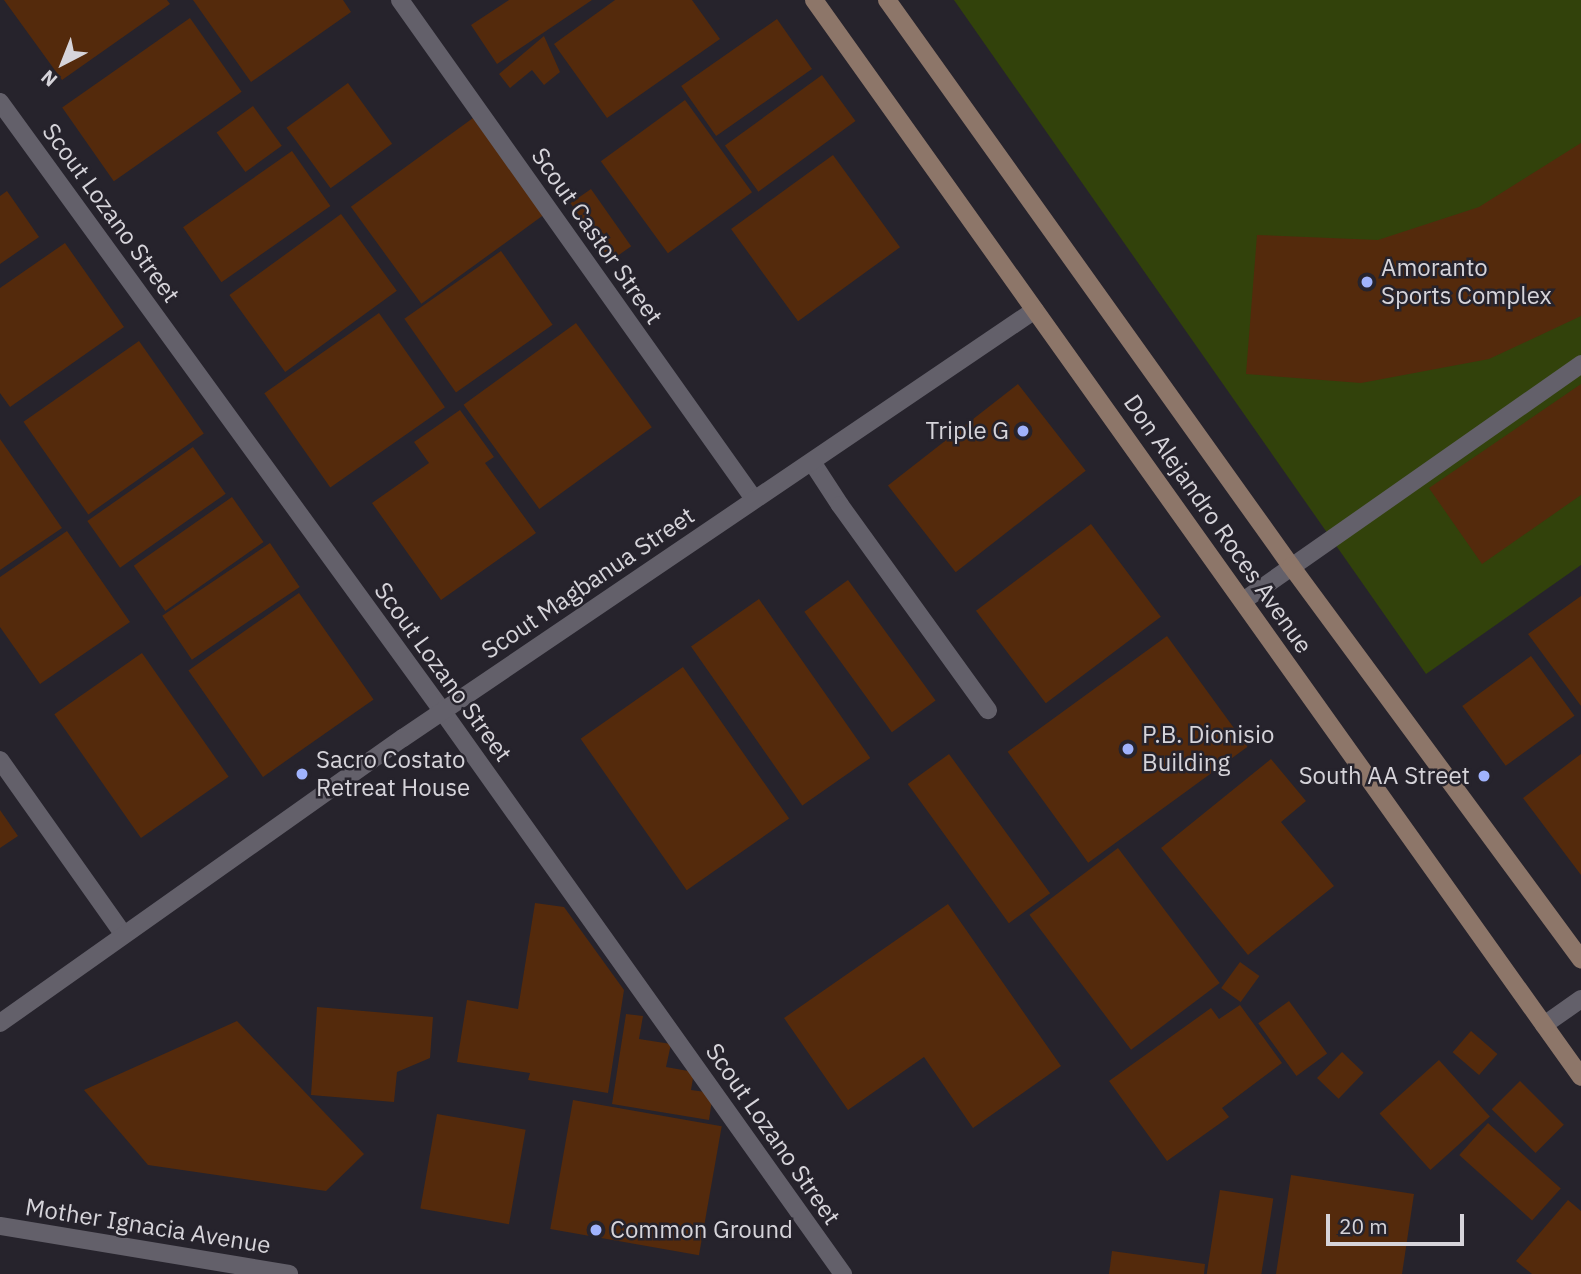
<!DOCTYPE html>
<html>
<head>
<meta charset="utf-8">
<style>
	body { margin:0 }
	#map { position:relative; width:1581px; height:1274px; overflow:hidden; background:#26232c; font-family:"IBM Plex Sans",sans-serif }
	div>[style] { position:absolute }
	.green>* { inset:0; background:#32420b }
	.building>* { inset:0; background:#542a0c; transform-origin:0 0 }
	.service>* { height:18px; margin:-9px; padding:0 9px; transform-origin:9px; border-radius:9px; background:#63606a }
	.minor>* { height:18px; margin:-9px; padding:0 9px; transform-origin:9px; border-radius:9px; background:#63606a }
	.tertiary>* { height:18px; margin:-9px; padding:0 9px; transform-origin:9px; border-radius:9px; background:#63606a }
	.secondary>* { height:18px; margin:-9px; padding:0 9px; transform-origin:9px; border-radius:9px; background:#8d7669 }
	.dots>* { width:19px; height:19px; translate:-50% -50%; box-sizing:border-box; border:4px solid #26232c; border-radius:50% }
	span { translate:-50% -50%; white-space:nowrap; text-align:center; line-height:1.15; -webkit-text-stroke:5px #26232c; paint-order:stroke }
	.street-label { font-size:24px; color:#d6d4da }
	.poi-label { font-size:24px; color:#d6d4da }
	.left { translate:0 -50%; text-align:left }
	.right { translate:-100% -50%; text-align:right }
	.north { position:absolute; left:28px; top:28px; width:70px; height:70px; -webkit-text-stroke:5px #26232c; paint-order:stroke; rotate:222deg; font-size:19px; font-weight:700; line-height:28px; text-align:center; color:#d6d4da }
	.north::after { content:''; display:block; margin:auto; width:24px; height:32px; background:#d6d4da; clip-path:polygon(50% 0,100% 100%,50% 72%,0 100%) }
	.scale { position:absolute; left:1326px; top:1214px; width:138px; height:32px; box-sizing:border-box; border:4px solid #d6d4da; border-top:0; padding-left:9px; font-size:21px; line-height:24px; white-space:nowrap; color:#d6d4da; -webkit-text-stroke:5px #26232c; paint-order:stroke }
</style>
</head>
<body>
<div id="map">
	<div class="green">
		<i style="clip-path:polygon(954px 0,1581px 0,1581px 565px,1426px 674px)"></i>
	</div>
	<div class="building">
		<i style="clip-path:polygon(4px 0,167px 0,170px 4px,62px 80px)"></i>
		<i style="clip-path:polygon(193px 0,343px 0,351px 12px,251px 82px)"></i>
		<i style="clip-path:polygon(509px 0,592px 0,497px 64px,471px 25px)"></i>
		<i style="clip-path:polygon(615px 0,692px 0,720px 39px,607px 118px,554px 44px)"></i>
		<i style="left:190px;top:18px;width:90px;height:156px;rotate:55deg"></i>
		<i style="left:777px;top:19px;width:61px;height:117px;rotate:55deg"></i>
		<i style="clip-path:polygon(544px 36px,560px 72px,544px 85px,532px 70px,510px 88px,499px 74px)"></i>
		<i style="left:822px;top:75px;width:57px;height:120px;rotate:54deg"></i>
		<i style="left:348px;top:83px;width:75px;height:76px;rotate:54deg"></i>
		<i style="left:685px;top:100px;width:114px;height:104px;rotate:54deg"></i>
		<i style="left:253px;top:106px;width:49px;height:45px;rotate:54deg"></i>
		<i style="left:473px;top:118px;width:120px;height:151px;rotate:54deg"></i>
		<i style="clip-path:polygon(1581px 143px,1581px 316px,1489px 359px,1361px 383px,1246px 374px,1257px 235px,1378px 240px,1479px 207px)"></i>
		<i style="left:292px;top:151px;width:67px;height:133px;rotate:55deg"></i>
		<i style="left:833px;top:155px;width:114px;height:126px;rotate:54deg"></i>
		<i style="left:591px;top:189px;width:70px;height:25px;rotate:55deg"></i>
		<i style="clip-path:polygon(7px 191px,39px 237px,0 264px,0 196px)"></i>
		<i style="left:341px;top:214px;width:95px;height:138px;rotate:54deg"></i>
		<i style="clip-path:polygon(65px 243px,124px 327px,10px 407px,0 393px,0 288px)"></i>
		<i style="left:501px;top:251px;width:90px;height:118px;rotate:55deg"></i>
		<i style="left:379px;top:313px;width:115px;height:140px;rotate:55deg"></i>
		<i style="left:576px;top:323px;width:129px;height:139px;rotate:54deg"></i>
		<i style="left:139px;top:341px;width:113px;height:141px;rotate:55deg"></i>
		<i style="left:1018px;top:384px;width:110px;height:165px;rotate:52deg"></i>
		<i style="clip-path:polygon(1581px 384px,1581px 495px,1482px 564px,1429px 488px)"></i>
		<i style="clip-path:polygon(460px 410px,494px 457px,485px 463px,536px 533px,441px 600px,372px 503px,429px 463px,414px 442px)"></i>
		<i style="clip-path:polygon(0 439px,62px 528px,0 570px)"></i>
		<i style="left:193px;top:447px;width:57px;height:129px;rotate:55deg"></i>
		<i style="left:232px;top:497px;width:55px;height:120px;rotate:55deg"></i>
		<i style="left:1091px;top:524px;width:116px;height:144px;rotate:53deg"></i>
		<i style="clip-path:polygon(67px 531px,130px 622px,40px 684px,0 627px,0 577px)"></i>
		<i style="left:270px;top:543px;width:53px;height:130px;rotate:56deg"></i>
		<i style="left:848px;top:580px;width:149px;height:54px;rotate:54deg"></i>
		<i style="left:299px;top:593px;width:130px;height:135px;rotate:55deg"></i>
		<i style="clip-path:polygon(1581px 596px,1581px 706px,1528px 634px)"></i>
		<i style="left:759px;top:599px;width:194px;height:83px;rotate:55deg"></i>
		<i style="left:1167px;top:636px;width:137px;height:197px;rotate:54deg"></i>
		<i style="left:142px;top:653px;width:151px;height:107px;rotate:55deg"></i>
		<i style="left:1531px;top:656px;width:74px;height:85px;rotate:54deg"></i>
		<i style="left:683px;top:667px;width:185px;height:125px;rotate:55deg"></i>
		<i style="left:949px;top:754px;width:172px;height:51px;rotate:54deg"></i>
		<i style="clip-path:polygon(1581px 754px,1581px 875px,1523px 798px)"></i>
		<i style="clip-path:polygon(1271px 759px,1306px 801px,1281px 822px,1334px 886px,1248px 955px,1161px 848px)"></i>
		<i style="clip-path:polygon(0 810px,18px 836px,0 848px)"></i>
		<i style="left:1118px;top:848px;width:169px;height:111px;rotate:53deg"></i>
		<i style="clip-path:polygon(535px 903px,564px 907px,624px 990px,608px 1093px,528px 1080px,530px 1073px,457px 1062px,467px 1000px,518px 1009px)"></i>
		<i style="clip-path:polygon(948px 904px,1061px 1066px,973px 1128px,924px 1057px,848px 1110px,784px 1018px)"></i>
		<i style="left:1240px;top:962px;width:24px;height:32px;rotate:36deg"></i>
		<i style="left:1289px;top:1001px;width:65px;height:38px;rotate:54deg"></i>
		<i style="clip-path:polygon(1240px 1005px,1282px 1063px,1222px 1108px,1229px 1117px,1167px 1161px,1109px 1081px,1211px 1008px,1219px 1019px)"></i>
		<i style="clip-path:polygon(317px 1007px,433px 1017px,430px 1058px,397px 1072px,394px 1102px,311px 1095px)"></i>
		<i style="clip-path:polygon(626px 1014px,643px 1016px,639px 1039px,671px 1044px,666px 1067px,694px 1072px,691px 1090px,713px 1093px,709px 1120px,612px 1104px)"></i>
		<i style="clip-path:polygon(237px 1021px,364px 1154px,326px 1191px,148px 1165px,84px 1090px)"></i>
		<i style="left:1471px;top:1031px;width:35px;height:28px;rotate:41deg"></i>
		<i style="left:1342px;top:1052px;width:30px;height:36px;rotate:44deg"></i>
		<i style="left:1439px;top:1060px;width:76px;height:80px;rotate:48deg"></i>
		<i style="left:1520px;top:1081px;width:62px;height:40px;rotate:45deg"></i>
		<i style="left:573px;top:1100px;width:151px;height:131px;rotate:10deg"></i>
		<i style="left:437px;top:1114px;width:90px;height:96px;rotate:10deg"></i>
		<i style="left:1488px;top:1123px;width:98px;height:43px;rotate:42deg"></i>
		<i style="clip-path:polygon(1291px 1175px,1414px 1194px,1402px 1274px,1276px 1274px)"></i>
		<i style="left:1220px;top:1190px;width:54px;height:85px;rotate:9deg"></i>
		<i style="clip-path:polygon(1568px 1200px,1581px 1211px,1581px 1274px,1532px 1274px,1516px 1261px)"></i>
		<i style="clip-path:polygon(1112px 1251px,1205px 1264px,1204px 1274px,1109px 1274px)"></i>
	</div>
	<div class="service">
		<i style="left:812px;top:462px;width:51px;rotate:56.9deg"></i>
		<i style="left:840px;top:505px;width:253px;rotate:54.2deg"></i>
		<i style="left:1243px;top:601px;width:413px;rotate:-35deg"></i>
	</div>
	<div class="minor">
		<i style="left:400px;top:0;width:612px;rotate:54.65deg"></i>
		<i style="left:0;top:102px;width:754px;rotate:54.01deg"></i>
		<i style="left:443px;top:712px;width:690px;rotate:54.56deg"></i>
		<i style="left:0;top:760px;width:213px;rotate:54.7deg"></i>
		<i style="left:0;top:1023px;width:494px;rotate:-35.3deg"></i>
		<i style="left:403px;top:738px;width:763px;rotate:-34.11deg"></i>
		<i style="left:1544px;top:1025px;width:45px;rotate:-35.1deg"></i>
	</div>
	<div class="tertiary">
		<i style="left:0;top:1226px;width:293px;rotate:9.4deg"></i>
	</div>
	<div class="secondary">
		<i style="left:814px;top:0;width:1322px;rotate:54.54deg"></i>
		<i style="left:887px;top:0;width:695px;rotate:54.48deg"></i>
		<i style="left:1291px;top:566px;width:489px;rotate:53.6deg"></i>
	</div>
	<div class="dots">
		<i style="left:1367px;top:282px;background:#a0b3fd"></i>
		<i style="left:1023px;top:431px;background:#a0b3fd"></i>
		<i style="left:1128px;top:749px;background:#a0b3fd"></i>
		<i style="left:302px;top:774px;background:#a0b3fd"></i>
		<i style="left:1484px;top:776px;background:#a0b3fd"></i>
		<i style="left:596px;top:1230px;background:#a0b3fd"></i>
	</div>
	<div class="street-label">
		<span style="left:111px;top:213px;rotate:54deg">Scout Lozano Street</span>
		<span style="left:597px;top:236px;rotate:55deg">Scout Castor Street</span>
		<span style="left:1218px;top:524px;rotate:55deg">Don Alejandro Roces Avenue</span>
		<span style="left:588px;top:583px;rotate:-34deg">Scout Magbanua Street</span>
		<span style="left:443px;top:672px;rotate:54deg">Scout Lozano Street</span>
		<span style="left:773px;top:1134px;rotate:55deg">Scout Lozano Street</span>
		<span style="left:148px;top:1226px;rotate:9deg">Mother Ignacia Avenue</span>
	</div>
	<div class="poi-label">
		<span class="left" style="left:1381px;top:282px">Amoranto<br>Sports Complex</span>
		<span class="right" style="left:1009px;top:431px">Triple G</span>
		<span class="left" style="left:1142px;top:749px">P.B. Dionisio<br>Building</span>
		<span class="left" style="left:316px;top:774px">Sacro Costato<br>Retreat House</span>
		<span class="right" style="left:1470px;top:776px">South AA Street</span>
		<span class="left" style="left:610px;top:1230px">Common Ground</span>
	</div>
	<div class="north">N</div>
	<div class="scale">20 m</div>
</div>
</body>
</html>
